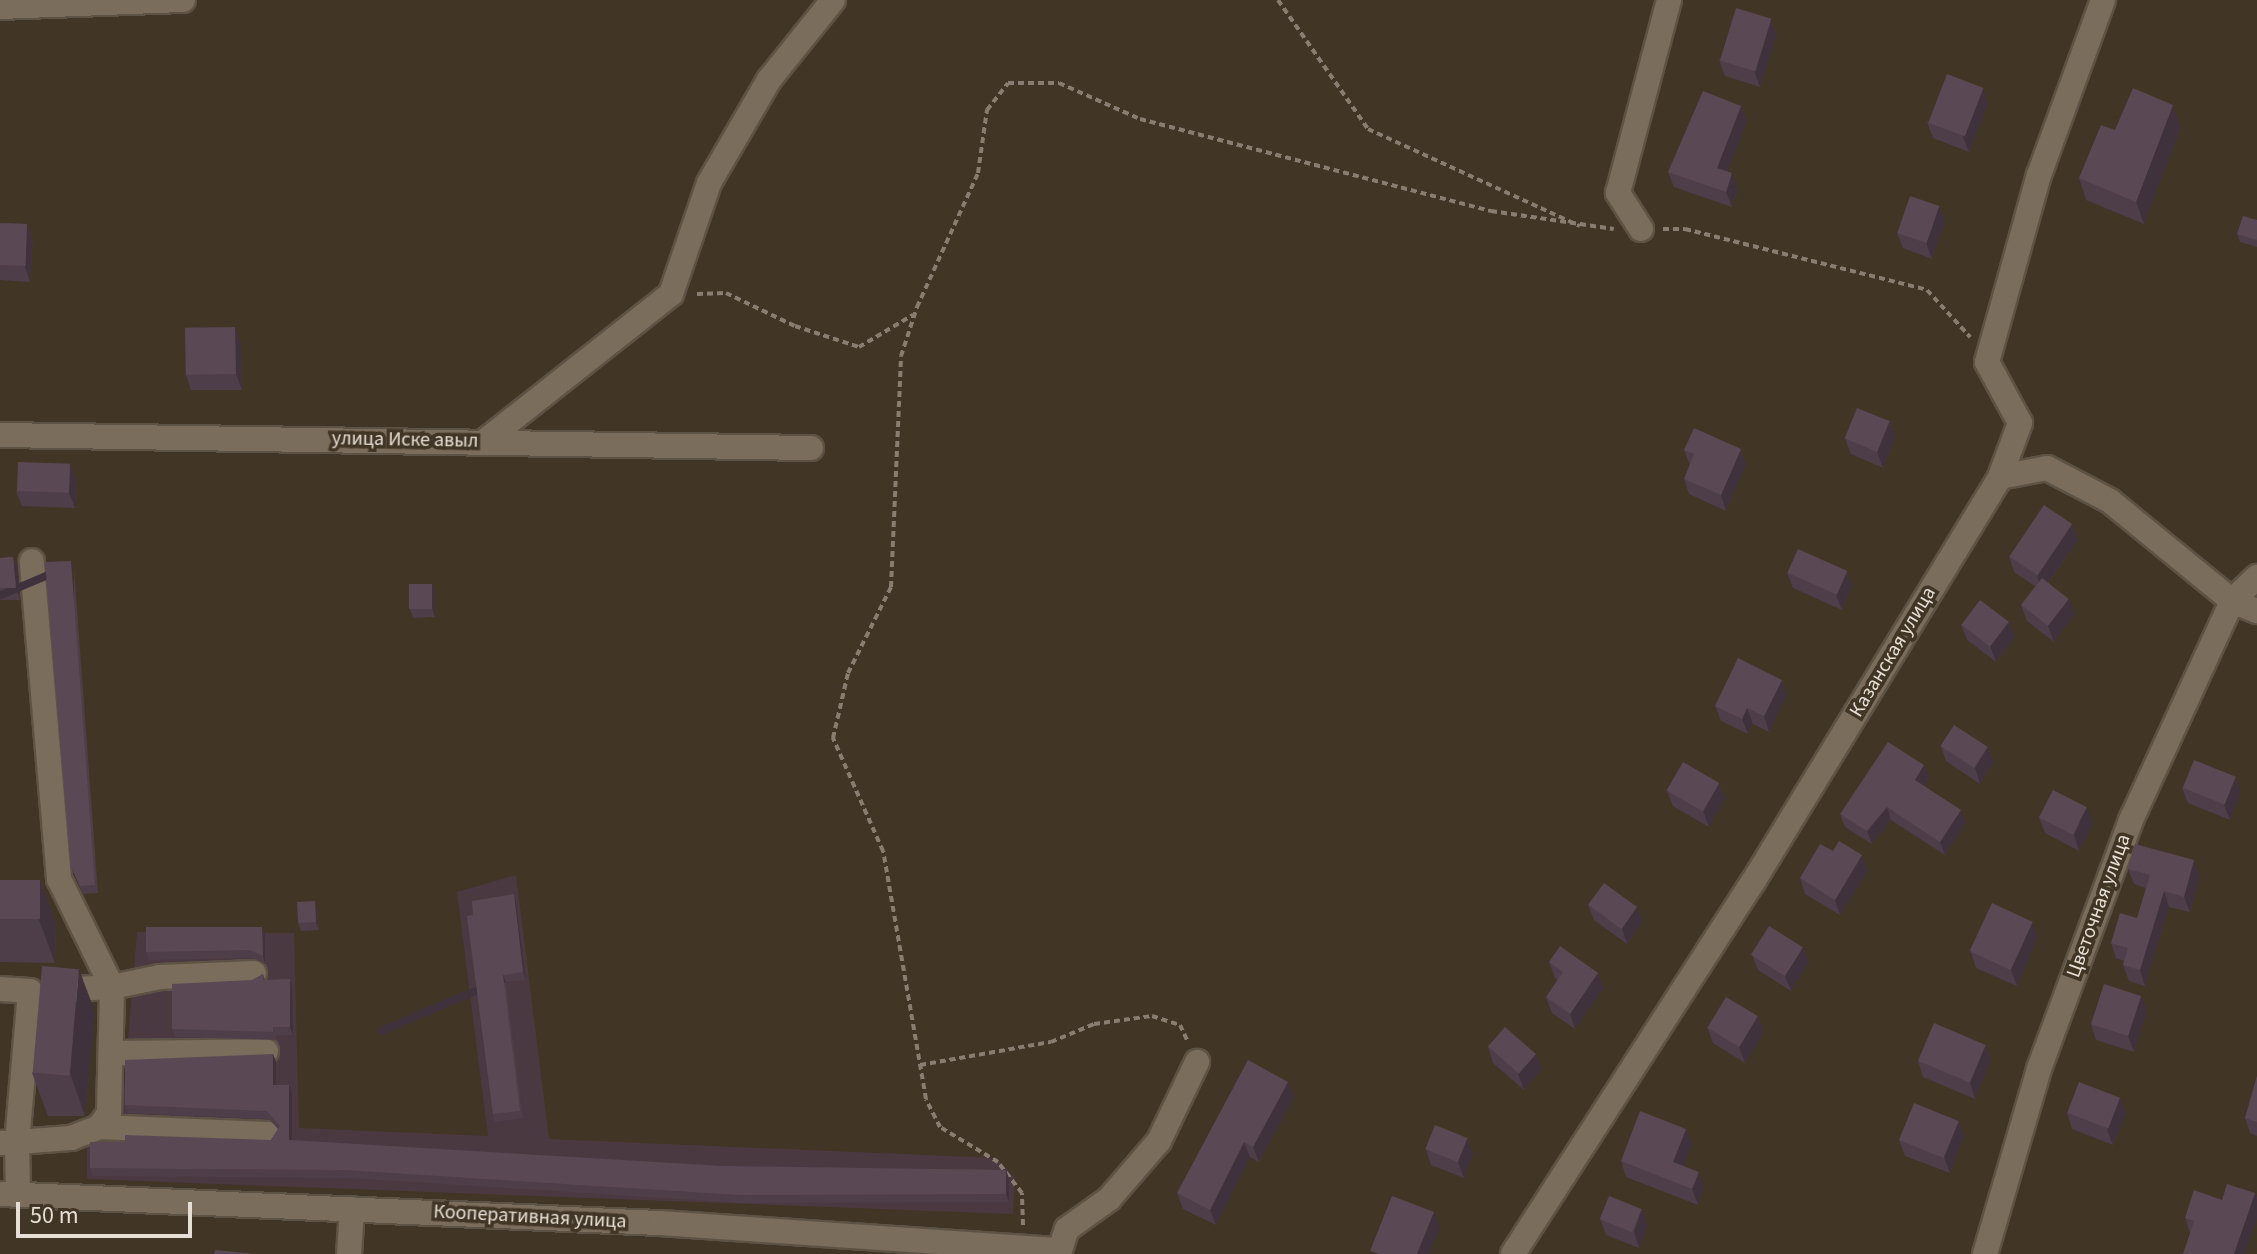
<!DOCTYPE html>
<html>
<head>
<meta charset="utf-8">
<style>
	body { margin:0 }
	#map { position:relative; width:2257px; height:1254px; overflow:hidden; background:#413525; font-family:"Source Sans 3",sans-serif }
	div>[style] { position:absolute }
	.industrial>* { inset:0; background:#4b3942 }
	.path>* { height:4px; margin-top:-2px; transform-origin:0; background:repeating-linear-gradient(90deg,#887d70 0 6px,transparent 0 10px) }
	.roads { filter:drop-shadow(2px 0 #5d5345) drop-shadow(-2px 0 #5d5345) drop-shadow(0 2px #5d5345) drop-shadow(0 -2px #5d5345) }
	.minor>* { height:24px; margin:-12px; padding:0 12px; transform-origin:12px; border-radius:12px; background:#7a6d5b }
	.wall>* { inset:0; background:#4e3e49 }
	.shaded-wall>* { inset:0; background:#40323c; transform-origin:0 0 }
	.building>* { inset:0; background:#5b4855; transform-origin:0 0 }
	span { translate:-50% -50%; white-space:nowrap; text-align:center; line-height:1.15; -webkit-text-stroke:7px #413525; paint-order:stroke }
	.street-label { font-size:20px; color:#e7dfd5 }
	.scale { position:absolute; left:16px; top:1202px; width:176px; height:36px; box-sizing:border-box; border:4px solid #e7dfd5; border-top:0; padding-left:10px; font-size:24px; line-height:28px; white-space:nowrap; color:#e7dfd5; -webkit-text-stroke:6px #413525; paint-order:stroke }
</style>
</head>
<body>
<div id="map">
	<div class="industrial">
		<i style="clip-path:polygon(516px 875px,549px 1139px,996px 1158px,1015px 1178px,1013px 1214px,87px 1179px,87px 1135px,121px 1124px,137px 932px,294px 933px,299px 1128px,488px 1136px,457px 892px)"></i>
	</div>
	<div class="path">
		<i style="left:1278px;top:0;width:157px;rotate:55.1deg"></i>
		<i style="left:1368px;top:129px;width:233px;rotate:24.6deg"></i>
		<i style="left:1663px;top:229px;width:22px"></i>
		<i style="left:1685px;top:229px;width:250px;rotate:14.1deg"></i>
		<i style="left:1927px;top:290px;width:64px;rotate:47.5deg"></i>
		<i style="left:697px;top:294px;width:29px;rotate:-2deg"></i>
		<i style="left:726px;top:293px;width:76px;rotate:25.6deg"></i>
		<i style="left:795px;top:326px;width:67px;rotate:18.2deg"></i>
		<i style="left:859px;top:347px;width:63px;rotate:-30.7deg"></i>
		<i style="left:920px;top:1065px;width:133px;rotate:-10deg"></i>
		<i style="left:1051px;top:1042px;width:47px;rotate:-22.7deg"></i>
		<i style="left:1094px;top:1024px;width:59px;rotate:-7.9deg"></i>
		<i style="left:1152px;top:1016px;width:29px;rotate:18deg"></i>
		<i style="left:1180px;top:1025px;width:19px;rotate:65deg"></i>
		<i style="left:1023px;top:1225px;width:32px;rotate:-92deg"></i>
		<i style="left:1022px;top:1193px;width:39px;rotate:-128deg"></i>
		<i style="left:998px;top:1162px;width:68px;rotate:-148.9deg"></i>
		<i style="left:940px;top:1127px;width:31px;rotate:-117deg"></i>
		<i style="left:926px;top:1099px;width:252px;rotate:-99.8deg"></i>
		<i style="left:883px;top:851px;width:124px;rotate:-113.9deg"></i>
		<i style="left:833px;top:738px;width:67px;rotate:-77deg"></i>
		<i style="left:848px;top:673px;width:96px;rotate:-63.4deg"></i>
		<i style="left:891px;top:587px;width:231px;rotate:-87.5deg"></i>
		<i style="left:901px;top:356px;width:52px;rotate:-71.9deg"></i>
		<i style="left:917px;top:307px;width:147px;rotate:-65.5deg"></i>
		<i style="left:978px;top:173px;width:64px;rotate:-81.9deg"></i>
		<i style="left:987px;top:110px;width:34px;rotate:-52deg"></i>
		<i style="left:1008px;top:83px;width:51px"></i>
		<i style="left:1059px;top:83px;width:89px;rotate:24deg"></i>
		<i style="left:1140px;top:119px;width:363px;rotate:14.7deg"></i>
		<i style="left:1491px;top:211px;width:124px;rotate:8.3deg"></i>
	</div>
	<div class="roads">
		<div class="minor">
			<i style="left:0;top:7px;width:183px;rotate:-2.2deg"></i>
			<i style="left:1641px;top:229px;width:43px;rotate:-122.6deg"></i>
			<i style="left:1618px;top:193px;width:200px;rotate:-75.2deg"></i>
			<i style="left:0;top:435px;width:811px;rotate:0.92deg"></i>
			<i style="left:485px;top:441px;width:237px;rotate:-38.3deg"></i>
			<i style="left:671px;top:294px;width:117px;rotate:-71.1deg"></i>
			<i style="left:709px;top:183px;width:119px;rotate:-59.8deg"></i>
			<i style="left:769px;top:80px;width:102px;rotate:-51.3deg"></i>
			<i style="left:2000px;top:477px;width:48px;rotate:-10.8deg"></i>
			<i style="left:2047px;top:468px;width:71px;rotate:27.6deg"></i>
			<i style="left:2110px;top:501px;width:158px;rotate:39.3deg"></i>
			<i style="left:2232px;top:601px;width:27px;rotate:22deg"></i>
			<i style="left:0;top:989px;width:30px;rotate:4deg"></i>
			<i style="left:30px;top:991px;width:152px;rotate:94.9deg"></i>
			<i style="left:17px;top:1142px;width:54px;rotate:-4.2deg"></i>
			<i style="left:71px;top:1138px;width:30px;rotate:-21deg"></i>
			<i style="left:99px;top:1127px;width:17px;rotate:-54deg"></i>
			<i style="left:109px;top:1113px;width:126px;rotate:-88.6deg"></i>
			<i style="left:112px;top:987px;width:120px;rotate:-116.1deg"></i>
			<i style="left:59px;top:879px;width:319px;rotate:-94.9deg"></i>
			<i style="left:56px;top:990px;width:56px;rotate:-3.1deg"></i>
			<i style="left:112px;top:987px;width:49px;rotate:-11.8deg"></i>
			<i style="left:160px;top:977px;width:94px;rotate:-2.4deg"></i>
			<i style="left:113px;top:1053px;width:153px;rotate:-0.7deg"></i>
			<i style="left:99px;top:1127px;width:169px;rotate:2.4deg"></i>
			<i style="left:0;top:1143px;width:17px;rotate:-3deg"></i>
			<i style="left:17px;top:1142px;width:52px;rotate:88.9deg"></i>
			<i style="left:0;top:1194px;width:661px;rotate:2.52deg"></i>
			<i style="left:660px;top:1223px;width:401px;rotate:3.9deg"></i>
			<i style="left:1060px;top:1250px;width:22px;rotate:-72deg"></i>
			<i style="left:1067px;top:1229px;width:52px;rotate:-35.5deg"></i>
			<i style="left:1109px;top:1199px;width:77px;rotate:-49.2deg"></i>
			<i style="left:1159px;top:1141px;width:88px;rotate:-64.3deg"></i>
			<i style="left:349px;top:1254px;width:45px;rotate:-86.2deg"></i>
			<i style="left:1513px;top:1254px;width:443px;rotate:-57.2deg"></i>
			<i style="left:1753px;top:882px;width:474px;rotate:-58.6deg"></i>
			<i style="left:2000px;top:477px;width:58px;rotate:-69.7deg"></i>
			<i style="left:2020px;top:423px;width:69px;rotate:-118.4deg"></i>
			<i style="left:1987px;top:362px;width:194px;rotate:-74.5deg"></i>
			<i style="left:2039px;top:175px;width:186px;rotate:-69.9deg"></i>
			<i style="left:1985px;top:1254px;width:193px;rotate:-73.7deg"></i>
			<i style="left:2039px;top:1069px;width:265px;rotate:-69.7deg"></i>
			<i style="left:2131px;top:820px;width:241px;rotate:-65.2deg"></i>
			<i style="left:2232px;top:601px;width:35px;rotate:-44deg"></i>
		</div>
	</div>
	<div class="wall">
		<i style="clip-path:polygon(1777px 35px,1760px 87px,1725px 76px,1719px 60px)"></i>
		<i style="clip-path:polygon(1988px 104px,1969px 152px,1933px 138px,1927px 122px)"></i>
		<i style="clip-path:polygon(2173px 105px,2181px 127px,2144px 224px,2086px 200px,2079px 178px,2115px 130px)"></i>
		<i style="clip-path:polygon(1741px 106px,1747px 121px,1727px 171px,1738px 189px,1732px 207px,1674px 187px,1668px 172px)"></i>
		<i style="clip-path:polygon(1939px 206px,1945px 221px,1932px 259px,1903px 248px,1897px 233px)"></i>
		<i style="clip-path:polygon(2257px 220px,2257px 247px,2240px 242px,2237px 234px)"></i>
		<i style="clip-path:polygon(0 223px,27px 224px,33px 240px,30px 282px,0 280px)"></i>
		<i style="clip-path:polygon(235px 327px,241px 343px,242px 390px,191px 390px,186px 375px)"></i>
		<i style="clip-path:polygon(1890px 421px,1896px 437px,1883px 468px,1851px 454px,1845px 439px)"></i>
		<i style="clip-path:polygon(1741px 449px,1746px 464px,1726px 511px,1689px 494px,1684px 479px,1690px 465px,1684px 450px)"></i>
		<i style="clip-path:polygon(70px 464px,76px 479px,75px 508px,22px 506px,16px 491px)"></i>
		<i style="clip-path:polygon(2072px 524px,2078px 540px,2048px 583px,2075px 614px,2054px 642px,2027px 621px,2021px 605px,2036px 587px,2014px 572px,2009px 556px)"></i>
		<i style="clip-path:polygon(13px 557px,18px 569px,20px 600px,0 600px,0 558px)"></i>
		<i style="clip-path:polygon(74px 568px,98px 893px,83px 894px,71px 867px)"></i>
		<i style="clip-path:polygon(1847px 571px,1852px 586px,1842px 610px,1793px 588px,1787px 573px)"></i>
		<i style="clip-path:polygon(432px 584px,435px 592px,435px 617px,413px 618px,410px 610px)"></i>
		<i style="clip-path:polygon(2009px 622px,2015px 637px,1996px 662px,1967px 640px,1961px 624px)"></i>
		<i style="clip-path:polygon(1782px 680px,1787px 695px,1769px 732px,1753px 724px,1748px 734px,1721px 721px,1715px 706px)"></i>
		<i style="clip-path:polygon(1941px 746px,1988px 747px,1994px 763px,1980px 784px,1946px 761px)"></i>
		<i style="clip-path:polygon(1929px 778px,1924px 786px,1966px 823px,1945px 855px,1891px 820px,1872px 844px,1845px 827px,1840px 814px)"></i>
		<i style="clip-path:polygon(1719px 783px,1725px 798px,1709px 827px,1673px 806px,1667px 791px)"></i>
		<i style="clip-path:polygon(2182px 788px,2241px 792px,2230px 820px,2188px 803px)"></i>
		<i style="clip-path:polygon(2039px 818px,2093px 823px,2079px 851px,2045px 833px)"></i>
		<i style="clip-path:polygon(1833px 851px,1862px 855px,1868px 871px,1840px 915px,1805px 894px,1800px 878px)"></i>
		<i style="clip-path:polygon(2128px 869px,2200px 875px,2190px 912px,2169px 907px,2145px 986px,2129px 981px,2123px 965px,2124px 961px,2116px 958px,2111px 943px,2137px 918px,2146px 888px,2134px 884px)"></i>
		<i style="clip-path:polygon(0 880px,40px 880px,56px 923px,55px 963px,0 962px)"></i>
		<i style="clip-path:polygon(514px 894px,516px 902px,526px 980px,506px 982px,523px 1118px,495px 1122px,493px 1114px,473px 915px)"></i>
		<i style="clip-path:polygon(1588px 905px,1643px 922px,1627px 944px,1594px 920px)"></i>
		<i style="clip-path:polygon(317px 909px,319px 930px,301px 931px,298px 923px)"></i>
		<i style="clip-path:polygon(265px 934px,265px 964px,253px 958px,149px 960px,146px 952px)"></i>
		<i style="clip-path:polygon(2038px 937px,2017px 986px,1976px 968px,1971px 952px)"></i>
		<i style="clip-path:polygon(1803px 947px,1809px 962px,1791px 991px,1758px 970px,1752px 955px)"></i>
		<i style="clip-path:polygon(1549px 962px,1598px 973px,1604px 988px,1575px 1029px,1552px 1013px,1546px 997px,1558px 980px,1555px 978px)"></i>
		<i style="clip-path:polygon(263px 974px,265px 980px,292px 987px,293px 1035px,276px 1035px,276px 1040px,175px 1037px,172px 1029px)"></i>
		<i style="clip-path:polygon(2141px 996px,2147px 1011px,2134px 1052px,2096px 1040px,2091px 1024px)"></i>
		<i style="clip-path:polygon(95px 1012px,85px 1116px,48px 1116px,32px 1073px)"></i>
		<i style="clip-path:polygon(1758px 1016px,1764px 1032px,1745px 1063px,1713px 1043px,1707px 1027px)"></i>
		<i style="clip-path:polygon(1986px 1045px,1991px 1060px,1975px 1099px,1923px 1077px,1918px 1061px)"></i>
		<i style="clip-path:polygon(1488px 1047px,1536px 1054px,1542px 1069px,1524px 1090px,1493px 1063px)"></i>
		<i style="clip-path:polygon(273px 1054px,276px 1062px,276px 1085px,292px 1093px,292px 1140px,721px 1166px,1009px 1178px,1009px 1202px,743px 1203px,348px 1178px,93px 1176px,90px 1168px,271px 1140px,278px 1129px,269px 1119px,128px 1113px,125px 1105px)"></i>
		<i style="clip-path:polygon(2257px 1076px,2257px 1136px,2250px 1133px,2245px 1118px)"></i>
		<i style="clip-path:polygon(1288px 1082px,1294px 1097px,1259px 1162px,1250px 1157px,1216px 1225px,1183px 1209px,1177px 1193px)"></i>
		<i style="clip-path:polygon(2120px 1098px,2126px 1114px,2113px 1145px,2072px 1129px,2067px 1113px)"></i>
		<i style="clip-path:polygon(1959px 1121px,1964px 1136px,1950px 1173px,1905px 1156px,1899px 1140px)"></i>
		<i style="clip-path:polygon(1686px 1129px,1692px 1144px,1683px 1166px,1704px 1188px,1698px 1205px,1626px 1177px,1621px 1161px)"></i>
		<i style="clip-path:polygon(1467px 1138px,1473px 1154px,1464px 1178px,1431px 1165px,1426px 1149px)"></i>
		<i style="clip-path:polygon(2255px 1193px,2257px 1199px,2257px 1218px,2190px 1233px,2185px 1218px,2222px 1200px)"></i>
		<i style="clip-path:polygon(1642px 1209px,1648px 1225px,1639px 1248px,1606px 1235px,1600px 1219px)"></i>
	</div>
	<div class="shaded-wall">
		<i style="clip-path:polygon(1771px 19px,1777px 35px,1760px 87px,1754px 71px)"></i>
		<i style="clip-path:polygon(1983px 88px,1988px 104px,1969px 152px,1963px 137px)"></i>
		<i style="clip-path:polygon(2173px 105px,2181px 127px,2144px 224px,2136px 202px)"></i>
		<i style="clip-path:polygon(1741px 106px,1747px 121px,1723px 183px,1717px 168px)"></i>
		<i style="clip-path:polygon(1732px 173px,1738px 189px,1732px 207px,1726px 192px)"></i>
		<i style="clip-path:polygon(1939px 206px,1945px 221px,1932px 259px,1926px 243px)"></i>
		<i style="clip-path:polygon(27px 224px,33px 240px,30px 282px,25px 267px)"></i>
		<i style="clip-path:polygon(235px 327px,241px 343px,242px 390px,236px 374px)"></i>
		<i style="clip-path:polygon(1890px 421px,1896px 437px,1883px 468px,1877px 452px)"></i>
		<i style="clip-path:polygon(1741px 449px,1746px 464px,1726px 511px,1721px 495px)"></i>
		<i style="clip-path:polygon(70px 464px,76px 479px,75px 508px,69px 493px)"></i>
		<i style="clip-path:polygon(2072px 524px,2078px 540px,2042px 591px,2037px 576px)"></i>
		<i style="clip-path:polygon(13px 557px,18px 569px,20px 600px,16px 588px)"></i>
		<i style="left:71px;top:561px;width:8px;height:325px;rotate:67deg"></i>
		<i style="clip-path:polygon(1847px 571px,1852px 586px,1842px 610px,1836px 595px)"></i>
		<i style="clip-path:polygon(432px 584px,435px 592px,435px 617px,432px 609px)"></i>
		<i style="clip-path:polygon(2069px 599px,2075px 614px,2054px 642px,2048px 626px)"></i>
		<i style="clip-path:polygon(2009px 622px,2015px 637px,1996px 662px,1990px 646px)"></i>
		<i style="clip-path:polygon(1782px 680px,1787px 695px,1769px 732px,1764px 716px)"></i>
		<i style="clip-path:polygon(1747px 708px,1753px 724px,1748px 734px,1742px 719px)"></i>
		<i style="clip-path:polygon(1988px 747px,1994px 763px,1980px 784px,1975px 768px)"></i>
		<i style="clip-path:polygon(1924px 765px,1929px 778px,1920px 793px,1915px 780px)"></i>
		<i style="clip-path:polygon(2236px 777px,2241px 792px,2230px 820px,2224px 805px)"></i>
		<i style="clip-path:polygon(1719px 783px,1725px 798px,1709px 827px,1703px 811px)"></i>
		<i style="clip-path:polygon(1887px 807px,1891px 820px,1872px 844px,1867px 831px)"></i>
		<i style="clip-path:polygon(2087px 807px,2093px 823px,2079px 851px,2074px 835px)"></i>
		<i style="clip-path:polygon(1961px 810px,1966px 823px,1945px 855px,1940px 842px)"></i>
		<i style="clip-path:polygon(1862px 855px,1868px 871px,1840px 915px,1835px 900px)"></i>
		<i style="clip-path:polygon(2194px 860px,2200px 875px,2190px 912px,2184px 897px)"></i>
		<i style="clip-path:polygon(40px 880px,56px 923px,55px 963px,39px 920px)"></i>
		<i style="clip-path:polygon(2164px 891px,2169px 907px,2145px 986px,2140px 970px)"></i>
		<i style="clip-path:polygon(514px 894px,516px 902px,526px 980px,523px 972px)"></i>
		<i style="clip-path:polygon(315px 901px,317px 909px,319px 930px,316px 922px)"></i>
		<i style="clip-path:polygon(1637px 907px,1643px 922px,1627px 944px,1622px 929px)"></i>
		<i style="clip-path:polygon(2033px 922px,2038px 937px,2017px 986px,2011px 970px)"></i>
		<i style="clip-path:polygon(262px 927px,265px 934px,265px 964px,263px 956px)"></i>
		<i style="clip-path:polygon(1803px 947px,1809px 962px,1791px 991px,1785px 976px)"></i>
		<i style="clip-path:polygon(79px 969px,95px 1012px,85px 1116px,70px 1073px)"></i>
		<i style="clip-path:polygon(1598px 973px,1604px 988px,1575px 1029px,1570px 1014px)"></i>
		<i style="left:503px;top:975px;width:8px;height:137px;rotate:67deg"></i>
		<i style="clip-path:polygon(290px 979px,292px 987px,293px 1035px,290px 1027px)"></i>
		<i style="clip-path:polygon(2141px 996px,2147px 1011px,2134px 1052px,2128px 1036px)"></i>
		<i style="clip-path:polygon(1758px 1016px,1764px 1032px,1745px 1063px,1739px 1047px)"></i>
		<i style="clip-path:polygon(1986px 1045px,1991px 1060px,1975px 1099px,1970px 1083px)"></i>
		<i style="clip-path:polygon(273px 1054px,276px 1062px,276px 1093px,273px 1085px)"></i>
		<i style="clip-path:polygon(1536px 1054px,1542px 1069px,1524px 1090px,1518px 1074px)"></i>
		<i style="clip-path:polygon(1288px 1082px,1294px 1097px,1259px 1162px,1253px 1147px)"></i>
		<i style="clip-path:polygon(289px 1085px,292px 1093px,292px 1148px,289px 1140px)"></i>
		<i style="clip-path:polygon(2120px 1098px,2126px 1114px,2113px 1145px,2107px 1130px)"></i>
		<i style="clip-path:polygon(1959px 1121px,1964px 1136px,1950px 1173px,1944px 1157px)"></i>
		<i style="clip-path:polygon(1686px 1129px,1692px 1144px,1679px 1178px,1673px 1162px)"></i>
		<i style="clip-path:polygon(1467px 1138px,1473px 1154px,1464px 1178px,1458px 1162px)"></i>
		<i style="clip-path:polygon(1244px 1142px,1250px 1157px,1216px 1225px,1210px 1210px)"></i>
		<i style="clip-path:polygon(1006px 1170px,1009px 1178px,1009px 1202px,1006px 1194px)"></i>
		<i style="clip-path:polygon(1699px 1172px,1704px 1188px,1698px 1205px,1692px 1189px)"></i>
		<i style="clip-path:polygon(2255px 1193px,2257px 1199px,2257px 1218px,2245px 1254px,2234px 1254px)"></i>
		<i style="clip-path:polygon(1642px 1209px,1648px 1225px,1639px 1248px,1634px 1232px)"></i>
		<i style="clip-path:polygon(1434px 1212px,1440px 1228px,1429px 1254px,1417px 1254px)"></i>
	</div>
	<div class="building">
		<i style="left:1736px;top:8px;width:37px;height:55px;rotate:17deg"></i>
		<i style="left:1947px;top:74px;width:39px;height:52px;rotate:21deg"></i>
		<i style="clip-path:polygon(2133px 88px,2173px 105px,2136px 202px,2079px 178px,2101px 125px,2115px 130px)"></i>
		<i style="clip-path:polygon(1703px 91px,1741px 106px,1717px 168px,1732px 173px,1726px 192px,1668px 172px)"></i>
		<i style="left:1910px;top:196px;width:31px;height:39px;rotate:19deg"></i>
		<i style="clip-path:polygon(2243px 216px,2257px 220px,2257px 240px,2237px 234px)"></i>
		<i style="left:0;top:223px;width:27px;height:42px;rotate:2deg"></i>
		<i style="left:235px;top:327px;width:47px;height:50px;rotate:89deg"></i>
		<i style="left:1857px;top:408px;width:35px;height:33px;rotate:22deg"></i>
		<i style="clip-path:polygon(1694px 428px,1741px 449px,1721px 495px,1684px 479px,1694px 454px,1684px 450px)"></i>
		<i style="left:18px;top:462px;width:52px;height:29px;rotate:2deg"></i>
		<i style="left:2044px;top:505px;width:34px;height:62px;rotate:34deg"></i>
		<i style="left:1798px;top:549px;width:54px;height:26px;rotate:24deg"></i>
		<i style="clip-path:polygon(13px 557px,16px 588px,0 588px,0 558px)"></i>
		<i style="clip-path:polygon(71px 561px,95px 885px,80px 886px,71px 867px,45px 562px)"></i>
		<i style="left:2042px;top:578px;width:34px;height:34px;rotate:38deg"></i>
		<i style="left:432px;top:584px;width:25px;height:23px;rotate:90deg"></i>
		<i style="left:1980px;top:600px;width:36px;height:31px;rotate:37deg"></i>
		<i style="clip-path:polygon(1738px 658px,1782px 680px,1764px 716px,1747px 708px,1742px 719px,1715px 706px)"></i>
		<i style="left:1954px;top:725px;width:40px;height:25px;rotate:33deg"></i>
		<i style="clip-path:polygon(1888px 742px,1924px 765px,1915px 780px,1961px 810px,1940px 842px,1887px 807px,1867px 831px,1840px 814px)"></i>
		<i style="left:2194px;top:760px;width:45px;height:30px;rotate:22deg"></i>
		<i style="left:1683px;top:762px;width:42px;height:33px;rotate:30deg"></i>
		<i style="left:2053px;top:790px;width:38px;height:31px;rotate:27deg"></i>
		<i style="clip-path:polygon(1839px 841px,1862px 855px,1835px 900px,1800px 878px,1820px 844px,1833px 851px)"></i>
		<i style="clip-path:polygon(2135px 844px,2194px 860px,2184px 897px,2164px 891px,2140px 970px,2123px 965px,2128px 948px,2111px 943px,2120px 913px,2137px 918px,2150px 875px,2128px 869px)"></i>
		<i style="left:0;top:880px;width:40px;height:39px"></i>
		<i style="left:1604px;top:883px;width:41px;height:27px;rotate:36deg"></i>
		<i style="clip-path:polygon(514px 894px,523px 972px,503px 975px,520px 1111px,493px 1114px,467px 916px,473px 915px,472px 901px)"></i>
		<i style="left:315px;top:901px;width:21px;height:18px;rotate:87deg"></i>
		<i style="left:1992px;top:903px;width:45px;height:53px;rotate:25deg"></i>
		<i style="left:1769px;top:926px;width:40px;height:34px;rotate:32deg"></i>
		<i style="clip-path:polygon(146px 927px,262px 927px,263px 956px,250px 950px,146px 952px)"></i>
		<i style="clip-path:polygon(1560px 946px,1598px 973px,1570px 1014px,1546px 997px,1563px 972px,1549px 962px)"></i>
		<i style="left:42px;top:966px;width:37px;height:107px;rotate:5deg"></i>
		<i style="clip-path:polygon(263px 974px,263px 980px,290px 979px,290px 1027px,273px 1027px,273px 1032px,172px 1029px,172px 984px,252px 980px)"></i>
		<i style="left:2104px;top:984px;width:39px;height:42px;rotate:18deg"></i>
		<i style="left:1726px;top:997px;width:37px;height:36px;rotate:31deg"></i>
		<i style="left:1934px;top:1023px;width:56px;height:41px;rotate:23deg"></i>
		<i style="left:1505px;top:1027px;width:41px;height:26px;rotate:41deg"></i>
		<i style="clip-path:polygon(273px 1054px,273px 1085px,289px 1085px,289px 1140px,721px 1166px,1006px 1170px,1006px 1194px,740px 1195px,345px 1170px,90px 1168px,90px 1142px,125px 1142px,125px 1135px,271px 1140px,280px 1126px,267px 1111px,125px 1105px,125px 1060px)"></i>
		<i style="clip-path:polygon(1248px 1060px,1288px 1082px,1253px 1147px,1244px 1142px,1210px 1210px,1177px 1193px)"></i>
		<i style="clip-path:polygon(2257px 1076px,2257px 1122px,2245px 1118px)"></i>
		<i style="left:2079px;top:1082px;width:44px;height:33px;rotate:21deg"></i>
		<i style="left:1914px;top:1103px;width:48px;height:40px;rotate:22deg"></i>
		<i style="clip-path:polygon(1640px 1111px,1686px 1129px,1673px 1162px,1699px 1172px,1692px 1189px,1621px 1161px)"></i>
		<i style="left:1435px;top:1125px;width:35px;height:26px;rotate:22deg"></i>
		<i style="clip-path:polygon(2227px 1184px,2255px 1193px,2234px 1254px,2183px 1254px,2194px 1221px,2185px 1218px,2194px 1190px,2222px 1200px)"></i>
		<i style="clip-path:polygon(1392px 1196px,1434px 1212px,1417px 1254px,1379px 1254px,1370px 1251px)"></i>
		<i style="left:1609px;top:1196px;width:35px;height:25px;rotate:22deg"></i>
		<i style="clip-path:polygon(215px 1250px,257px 1254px,214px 1254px)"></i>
	</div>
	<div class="street-label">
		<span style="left:405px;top:440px;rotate:1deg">улица Иске авыл</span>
		<span style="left:1893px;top:652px;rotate:-59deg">Казанская улица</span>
		<span style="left:2099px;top:906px;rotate:-70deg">Цветочная улица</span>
		<span style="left:530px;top:1217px;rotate:3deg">Кооперативная улица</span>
	</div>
	<div class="scale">50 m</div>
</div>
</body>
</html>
